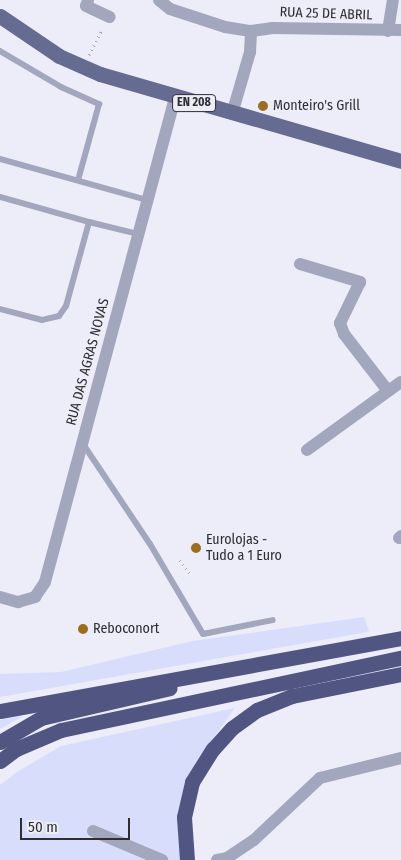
<!DOCTYPE html>
<html>
<head>
<meta charset="utf-8">
<style>
	body { margin:0 }
	#map { position:relative; width:401px; height:860px; overflow:hidden; background:#ecedf8; font-family:"Fira Sans Condensed",sans-serif }
	div>[style] { position:absolute }
	.green>* { inset:0; background:#d8ddfb }
	.path>* { height:2.5px; margin-top:-1.25px; transform-origin:0; background:repeating-linear-gradient(90deg,#ababb4 0 1px,transparent 0 5px) }
	.lane>* { height:6px; margin:-3px; padding:0 3px; transform-origin:3px; border-radius:3px; background:#a3a7bd }
	.street>* { height:12px; margin:-6px; padding:0 6px; transform-origin:6px; border-radius:6px; background:#a3a7bd }
	.primary>* { height:15px; margin:-7.5px; padding:0 7.5px; transform-origin:7.5px; border-radius:7.5px; background:#666b92 }
	.highway>* { height:15px; margin:-7.5px; padding:0 7.5px; transform-origin:7.5px; border-radius:7.5px; background:#515582 }
	.dots>* { width:14px; height:14px; translate:-50% -50%; box-sizing:border-box; border:2px solid #ecedf8; border-radius:50% }
	span { translate:-50% -50%; white-space:nowrap; text-align:center; line-height:1.15; -webkit-text-stroke:4.5px #ecedf8; paint-order:stroke }
	.shield-label span { padding:1px 4px; background:#ecedf8; border:1px solid; border-radius:4px; -webkit-text-stroke-width:0 }
	.shield-label { font-size:12px; color:#2e2e32; font-weight:700 }
	.street-label { font-size:14px; color:#2e2e32 }
	.poi-label { font-size:14px; color:#2e2e32 }
	.left { translate:0 -50%; text-align:left }
	.scale { position:absolute; left:20px; top:818px; width:110px; height:22px; box-sizing:border-box; border:2px solid #2e2e32; border-top:0; padding-left:6px; font-size:15px; line-height:18px; white-space:nowrap; color:#2e2e32; -webkit-text-stroke:4px #ecedf8; paint-order:stroke }
</style>
</head>
<body>
<div id="map">
	<div class="green">
		<i style="clip-path:polygon(364px 617px,369px 631px,362px 633px,0 697px,0 674px,61px 672px,193px 641px)"></i>
		<i style="clip-path:polygon(235px 708px,194px 765px,181px 860px,0 860px,0 785px,17px 772px,61px 746px)"></i>
		<i style="clip-path:polygon(23px 716px,0 729px,0 720px)"></i>
	</div>
	<div class="path">
		<i style="left:89px;top:55px;width:29px;rotate:-63deg"></i>
		<i style="left:180px;top:560px;width:20px;rotate:53deg"></i>
	</div>
	<div class="lane">
		<i style="left:0;top:51px;width:71px;rotate:30.5deg"></i>
		<i style="left:61px;top:87px;width:42px;rotate:24.1deg"></i>
		<i style="left:99px;top:104px;width:79px;rotate:105.4deg"></i>
		<i style="left:0;top:159px;width:153px;rotate:15.6deg"></i>
		<i style="left:0;top:197px;width:92px;rotate:15.7deg"></i>
		<i style="left:89px;top:222px;width:87px;rotate:105.3deg"></i>
		<i style="left:66px;top:306px;width:12px;rotate:125deg"></i>
		<i style="left:59px;top:316px;width:17px;rotate:167deg"></i>
		<i style="left:42px;top:320px;width:43px;rotate:-165.3deg"></i>
		<i style="left:89px;top:222px;width:50px;rotate:13.8deg"></i>
		<i style="left:83px;top:444px;width:120px;rotate:56.2deg"></i>
		<i style="left:150px;top:544px;width:104px;rotate:59.5deg"></i>
		<i style="left:203px;top:634px;width:71px;rotate:-11.3deg"></i>
	</div>
	<div class="street">
		<i style="left:88px;top:0;width:6px;rotate:108deg"></i>
		<i style="left:86px;top:6px;width:26px;rotate:25deg"></i>
		<i style="left:159px;top:0;width:14px;rotate:39deg"></i>
		<i style="left:170px;top:9px;width:58px;rotate:18.1deg"></i>
		<i style="left:225px;top:27px;width:26px;rotate:9deg"></i>
		<i style="left:251px;top:31px;width:22px;rotate:-8deg"></i>
		<i style="left:273px;top:28px;width:128px;rotate:0.9deg"></i>
		<i style="left:388px;top:31px;width:31px;rotate:-81deg"></i>
		<i style="left:232px;top:114px;width:65px;rotate:-73.8deg"></i>
		<i style="left:250px;top:52px;width:21px;rotate:-87deg"></i>
		<i style="left:300px;top:264px;width:63px;rotate:16.7deg"></i>
		<i style="left:360px;top:282px;width:46px;rotate:116deg"></i>
		<i style="left:340px;top:323px;width:12px;rotate:70deg"></i>
		<i style="left:344px;top:334px;width:72px;rotate:52.3deg"></i>
		<i style="left:307px;top:450px;width:116px;rotate:-35.9deg"></i>
		<i style="left:399px;top:538px;width:3px;rotate:-45deg"></i>
		<i style="left:0;top:597px;width:19px;rotate:16deg"></i>
		<i style="left:18px;top:602px;width:18px;rotate:-16deg"></i>
		<i style="left:35px;top:597px;width:18px;rotate:-56deg"></i>
		<i style="left:45px;top:582px;width:501px;rotate:-74.97deg"></i>
		<i style="left:93px;top:831px;width:75px;rotate:22.8deg"></i>
		<i style="left:217px;top:860px;width:10px;rotate:-11deg"></i>
		<i style="left:227px;top:858px;width:32px;rotate:-34deg"></i>
		<i style="left:254px;top:840px;width:91px;rotate:-43.2deg"></i>
		<i style="left:320px;top:778px;width:83px;rotate:-13.9deg"></i>
	</div>
	<div class="primary">
		<i style="left:0;top:16px;width:71px;rotate:34.1deg"></i>
		<i style="left:59px;top:56px;width:45px;rotate:23.7deg"></i>
		<i style="left:100px;top:74px;width:313px;rotate:16.1deg"></i>
	</div>
	<div class="highway">
		<i style="left:0;top:711px;width:408px;rotate:-10.3deg"></i>
		<i style="left:0;top:742px;width:48px;rotate:-30.3deg"></i>
		<i style="left:41px;top:718px;width:132px;rotate:-13.1deg"></i>
		<i style="left:0;top:761px;width:20px;rotate:-37deg"></i>
		<i style="left:16px;top:749px;width:49px;rotate:-22.9deg"></i>
		<i style="left:61px;top:730px;width:348px;rotate:-12deg"></i>
		<i style="left:187px;top:860px;width:43px;rotate:-94deg"></i>
		<i style="left:184px;top:817px;width:36px;rotate:-77deg"></i>
		<i style="left:192px;top:782px;width:39px;rotate:-58deg"></i>
		<i style="left:213px;top:749px;width:28px;rotate:-48deg"></i>
		<i style="left:232px;top:728px;width:31px;rotate:-36deg"></i>
		<i style="left:257px;top:710px;width:38px;rotate:-22deg"></i>
		<i style="left:292px;top:696px;width:111px;rotate:-11.4deg"></i>
	</div>
	<div class="dots">
		<i style="left:263px;top:106px;background:#9d6d20"></i>
		<i style="left:196px;top:548px;background:#9d6d20"></i>
		<i style="left:83px;top:629px;background:#9d6d20"></i>
	</div>
	<div class="shield-label">
		<span style="left:194px;top:103px">EN 208</span>
	</div>
	<div class="street-label">
		<span style="left:326px;top:14px;rotate:2deg">RUA 25 DE ABRIL</span>
		<span style="left:88px;top:362px;rotate:-75deg">RUA DAS AGRAS NOVAS</span>
	</div>
	<div class="poi-label">
		<span class="left" style="left:273px;top:106px">Monteiro's Grill</span>
		<span class="left" style="left:206px;top:548px">Eurolojas -<br>Tudo a 1 Euro</span>
		<span class="left" style="left:93px;top:629px">Reboconort</span>
	</div>
	<div class="scale">50 m</div>
</div>
</body>
</html>
